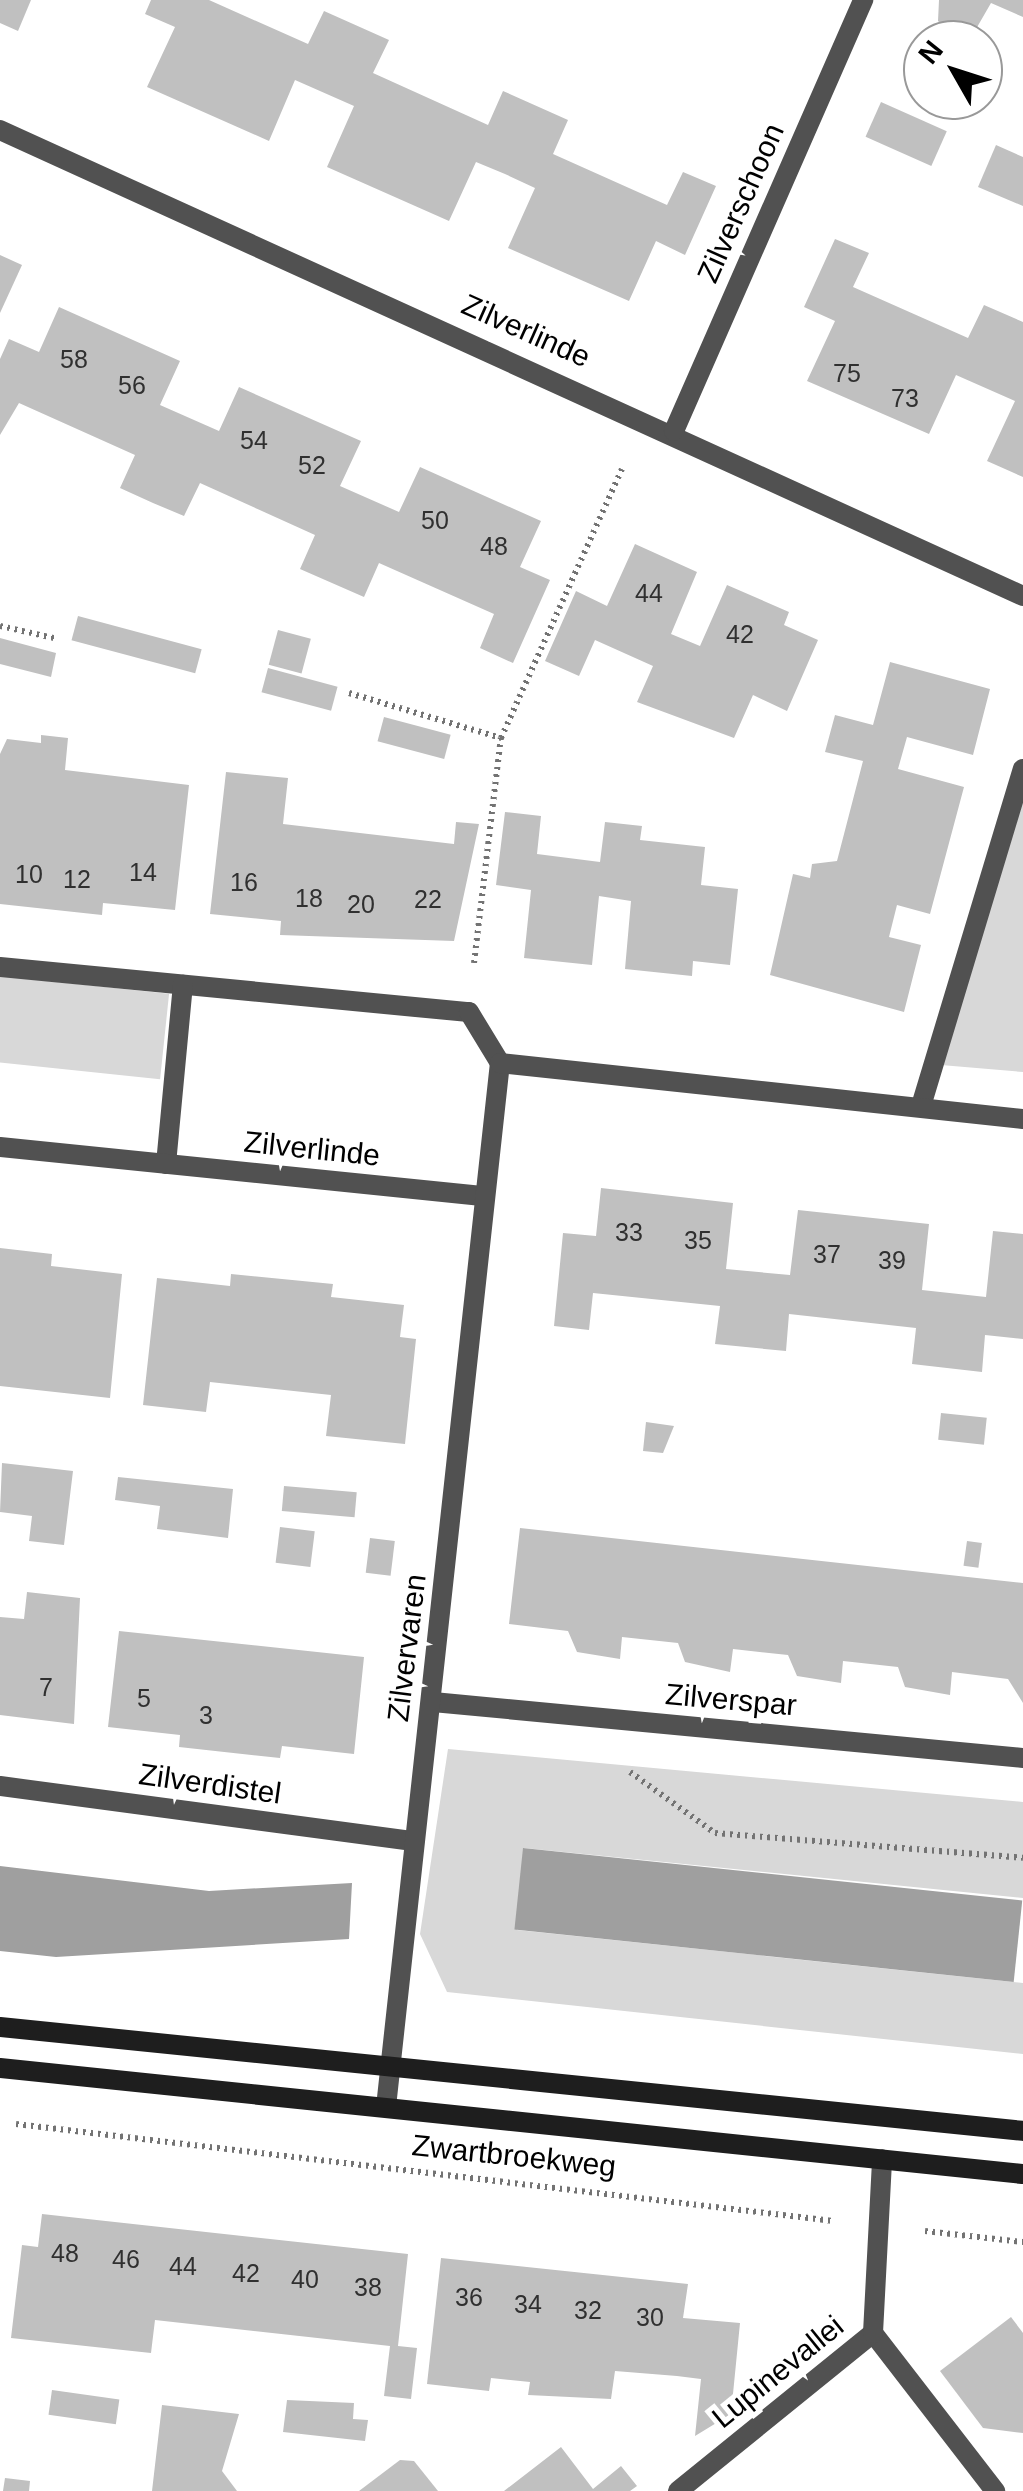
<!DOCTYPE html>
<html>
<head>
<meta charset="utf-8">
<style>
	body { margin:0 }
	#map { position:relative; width:1023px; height:2491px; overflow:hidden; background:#fff; font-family:Helvetica,sans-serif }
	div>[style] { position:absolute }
	.green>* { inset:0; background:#d8d8d8; transform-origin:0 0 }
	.water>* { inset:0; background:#9f9f9f; transform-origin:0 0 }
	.building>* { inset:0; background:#c0c0c0; transform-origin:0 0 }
	.path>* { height:6px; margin-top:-3px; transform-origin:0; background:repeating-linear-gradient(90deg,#737373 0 2.5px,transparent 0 7.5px) }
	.lane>* { height:20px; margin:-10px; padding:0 10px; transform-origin:10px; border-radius:10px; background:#515151 }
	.street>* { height:20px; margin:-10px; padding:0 10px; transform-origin:10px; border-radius:10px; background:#515151 }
	.secondary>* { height:20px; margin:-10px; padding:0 10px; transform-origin:10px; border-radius:10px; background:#1e1e1e }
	span { translate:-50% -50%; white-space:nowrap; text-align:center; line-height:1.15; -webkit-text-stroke:10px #fff; paint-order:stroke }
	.number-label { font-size:25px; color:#303030 }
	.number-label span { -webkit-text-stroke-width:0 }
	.street-label { font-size:30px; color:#000 }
	.north { position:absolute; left:903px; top:20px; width:100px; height:100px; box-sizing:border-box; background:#fff; border:2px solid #999; border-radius:50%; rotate:309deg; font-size:28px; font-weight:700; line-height:40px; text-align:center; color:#000 }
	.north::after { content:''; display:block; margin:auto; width:35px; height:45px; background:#000; clip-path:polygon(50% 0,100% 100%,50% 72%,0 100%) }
</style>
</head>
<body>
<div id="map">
	<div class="green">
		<i style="clip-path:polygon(1023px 779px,1023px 1072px,941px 1065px)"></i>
		<i style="left:0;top:976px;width:170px;height:86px;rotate:6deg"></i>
		<i style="clip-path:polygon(448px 1749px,1023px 1802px,1023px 1898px,524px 1848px,517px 1930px,1023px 1983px,1023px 2054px,447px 1992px,420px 1934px)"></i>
	</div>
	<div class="water">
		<i style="left:523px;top:1848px;width:502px;height:82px;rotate:6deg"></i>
		<i style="clip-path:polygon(0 1866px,209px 1891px,352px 1883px,349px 1939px,56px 1957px,0 1951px)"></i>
	</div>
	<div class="building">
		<i style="clip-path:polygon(0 0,31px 0,18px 31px,0 23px)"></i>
		<i style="clip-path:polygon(151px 0,209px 0,308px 44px,324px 11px,389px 40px,373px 73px,488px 125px,503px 91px,568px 120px,553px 154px,667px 205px,683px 172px,716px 186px,685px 255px,656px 241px,629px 301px,508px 248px,535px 188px,505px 174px,476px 162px,449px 221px,327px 167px,354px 106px,295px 80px,269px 141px,147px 87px,175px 27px,145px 14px)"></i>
		<i style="clip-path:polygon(939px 0,1023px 0,1023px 17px,991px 3px,976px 29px,952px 35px,938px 21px)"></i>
		<i style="left:881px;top:102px;width:72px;height:38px;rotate:24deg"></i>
		<i style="clip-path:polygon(996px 145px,1023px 157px,1023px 206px,978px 187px)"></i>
		<i style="clip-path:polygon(835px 239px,869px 253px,853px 287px,968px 338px,984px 305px,1023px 322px,1023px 477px,987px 461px,1015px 401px,956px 375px,929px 434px,807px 381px,835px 321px,804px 307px)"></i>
		<i style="clip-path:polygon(0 255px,22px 265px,0 313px)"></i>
		<i style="clip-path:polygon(59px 307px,180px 361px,160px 405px,219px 431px,239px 387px,361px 441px,340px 486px,399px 512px,420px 467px,541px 521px,520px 567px,550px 580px,513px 663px,480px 648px,494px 614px,379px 563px,364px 597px,300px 569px,315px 535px,200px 483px,184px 516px,153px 503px,120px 488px,135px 455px,19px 403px,0 435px,0 359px,9px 339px,39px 352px)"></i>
		<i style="clip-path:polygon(635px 544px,697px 572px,671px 634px,700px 646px,727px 585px,789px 612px,784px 625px,818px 640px,787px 711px,753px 695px,734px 738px,637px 702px,653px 666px,595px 640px,579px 676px,545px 661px,576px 591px,607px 606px)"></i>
		<i style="left:78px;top:616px;width:128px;height:25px;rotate:15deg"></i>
		<i style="left:278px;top:630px;width:34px;height:36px;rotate:15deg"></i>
		<i style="clip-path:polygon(0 638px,56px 653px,51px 677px,0 664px)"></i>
		<i style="clip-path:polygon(890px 662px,990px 689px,973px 755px,907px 737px,898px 769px,964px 787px,930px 914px,897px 905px,889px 937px,921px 945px,904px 1012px,770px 975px,793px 874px,810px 878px,812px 864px,837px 861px,863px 761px,825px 752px,835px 715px,873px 725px)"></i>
		<i style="left:268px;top:668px;width:72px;height:25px;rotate:15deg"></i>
		<i style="left:384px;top:717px;width:69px;height:25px;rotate:15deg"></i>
		<i style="clip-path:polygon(41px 735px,68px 738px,65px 770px,189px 785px,175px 910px,103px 903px,102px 915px,0 904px,0 754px,7px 739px,41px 743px)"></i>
		<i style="clip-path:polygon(226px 772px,288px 778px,283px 824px,454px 844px,456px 822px,479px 824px,454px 941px,280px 935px,281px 921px,210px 914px)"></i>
		<i style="clip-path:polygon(505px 812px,541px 816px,537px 854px,600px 862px,605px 822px,642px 826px,640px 840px,705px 847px,701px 885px,738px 889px,730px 965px,693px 961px,692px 976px,625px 969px,631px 901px,599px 896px,592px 965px,524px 958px,531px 890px,496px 885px)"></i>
		<i style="clip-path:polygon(601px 1188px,733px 1203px,726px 1269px,790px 1275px,798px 1210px,929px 1224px,922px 1290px,986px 1297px,993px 1231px,1023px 1234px,1023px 1339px,985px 1335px,982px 1372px,912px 1364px,916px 1328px,789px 1314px,786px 1351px,715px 1344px,720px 1306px,593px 1293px,589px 1330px,554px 1326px,563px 1233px,596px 1236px)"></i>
		<i style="clip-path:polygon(0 1248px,52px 1254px,51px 1266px,122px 1274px,110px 1398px,0 1386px)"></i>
		<i style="clip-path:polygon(231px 1274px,333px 1284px,331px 1297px,404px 1305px,400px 1337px,416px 1339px,405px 1444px,326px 1436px,331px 1395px,210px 1382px,206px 1412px,143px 1405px,157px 1278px,230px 1286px)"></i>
		<i style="left:941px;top:1413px;width:46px;height:27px;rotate:6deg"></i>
		<i style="clip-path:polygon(646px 1422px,674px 1426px,663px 1453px,643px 1451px)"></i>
		<i style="clip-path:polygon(2px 1463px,73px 1471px,64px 1545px,29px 1541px,32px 1516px,0 1512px)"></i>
		<i style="clip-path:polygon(118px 1477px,233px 1489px,228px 1538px,157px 1529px,160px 1506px,115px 1500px)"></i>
		<i style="left:284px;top:1486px;width:73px;height:25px;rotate:5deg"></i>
		<i style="left:280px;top:1527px;width:35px;height:36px;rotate:7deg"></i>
		<i style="clip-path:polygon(520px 1528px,1023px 1583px,1023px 1703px,1008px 1679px,952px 1672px,950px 1695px,905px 1687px,898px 1667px,843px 1661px,841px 1683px,797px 1676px,788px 1655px,733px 1649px,730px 1672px,685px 1662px,678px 1643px,622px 1637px,620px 1659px,577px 1652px,568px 1631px,509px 1624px)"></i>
		<i style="left:370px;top:1538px;width:25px;height:35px;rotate:7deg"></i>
		<i style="left:967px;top:1541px;width:15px;height:25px;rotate:8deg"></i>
		<i style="clip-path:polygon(27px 1592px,80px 1598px,74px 1724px,0 1715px,0 1617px,24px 1619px)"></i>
		<i style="clip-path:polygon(119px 1631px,364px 1657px,354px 1754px,282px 1746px,280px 1758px,179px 1747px,180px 1735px,108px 1727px)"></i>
		<i style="clip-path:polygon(42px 2214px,408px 2254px,398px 2346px,417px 2348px,411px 2399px,384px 2396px,390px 2346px,155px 2320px,151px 2353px,11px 2338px,22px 2245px,38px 2247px)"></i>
		<i style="clip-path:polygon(441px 2258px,688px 2284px,683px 2318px,740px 2323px,731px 2414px,695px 2436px,701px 2379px,677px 2376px,615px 2371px,611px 2399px,528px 2395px,530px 2382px,491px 2378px,489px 2391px,427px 2384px)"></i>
		<i style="clip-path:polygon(1011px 2317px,1023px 2333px,1023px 2433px,983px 2428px,940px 2371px)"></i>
		<i style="left:52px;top:2390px;width:68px;height:25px;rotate:8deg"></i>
		<i style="clip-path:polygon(287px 2400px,354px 2403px,353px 2419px,368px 2420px,365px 2441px,283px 2432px)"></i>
		<i style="clip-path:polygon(162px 2405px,239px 2414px,222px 2471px,237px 2491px,152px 2491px)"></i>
		<i style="clip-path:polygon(561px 2447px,593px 2489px,621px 2466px,637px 2486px,630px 2491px,504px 2491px)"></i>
		<i style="clip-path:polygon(400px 2460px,414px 2461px,438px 2491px,359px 2491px)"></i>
		<i style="clip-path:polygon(5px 2478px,30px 2481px,29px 2491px,3px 2491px)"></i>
	</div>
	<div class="path">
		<i style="left:0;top:626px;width:59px;rotate:12.6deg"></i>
		<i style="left:349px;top:693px;width:159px;rotate:16.5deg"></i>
		<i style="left:474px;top:963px;width:227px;rotate:-83.2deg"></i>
		<i style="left:501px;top:738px;width:295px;rotate:-65.8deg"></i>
		<i style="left:630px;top:1772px;width:105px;rotate:35.7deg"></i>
		<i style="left:715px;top:1833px;width:309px;rotate:4.6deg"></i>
		<i style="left:16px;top:2124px;width:823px;rotate:6.77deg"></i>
		<i style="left:925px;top:2231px;width:99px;rotate:6.4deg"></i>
	</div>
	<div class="lane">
		<i style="left:0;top:967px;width:471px;rotate:5.5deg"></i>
		<i style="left:469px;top:1012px;width:60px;rotate:58.7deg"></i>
		<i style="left:166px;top:1164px;width:180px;rotate:-84.6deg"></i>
	</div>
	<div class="street">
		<i style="left:0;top:130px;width:1124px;rotate:24.49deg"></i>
		<i style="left:674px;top:431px;width:471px;rotate:-66.3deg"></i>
		<i style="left:921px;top:1106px;width:352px;rotate:-73.2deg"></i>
		<i style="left:0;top:1147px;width:487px;rotate:5.8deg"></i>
		<i style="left:433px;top:1702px;width:593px;rotate:5.42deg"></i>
		<i style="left:0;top:1786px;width:415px;rotate:7.6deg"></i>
		<i style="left:386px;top:2107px;width:1050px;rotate:-83.77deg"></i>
		<i style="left:500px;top:1063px;width:526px;rotate:6.11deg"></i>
		<i style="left:873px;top:2333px;width:200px;rotate:52.3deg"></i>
		<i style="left:678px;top:2491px;width:251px;rotate:-39deg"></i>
		<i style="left:873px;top:2333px;width:174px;rotate:-87deg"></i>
	</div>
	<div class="secondary">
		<i style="left:0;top:2027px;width:1028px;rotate:5.8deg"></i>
		<i style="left:0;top:2068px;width:1028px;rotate:5.92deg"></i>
	</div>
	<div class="number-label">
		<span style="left:74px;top:359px">58</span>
		<span style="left:847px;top:373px">75</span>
		<span style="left:132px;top:385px">56</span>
		<span style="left:905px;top:398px">73</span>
		<span style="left:254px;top:440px">54</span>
		<span style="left:312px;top:465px">52</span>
		<span style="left:435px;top:520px">50</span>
		<span style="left:494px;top:546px">48</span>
		<span style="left:649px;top:593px">44</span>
		<span style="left:740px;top:634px">42</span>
		<span style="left:143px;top:872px">14</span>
		<span style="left:29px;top:874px">10</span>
		<span style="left:77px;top:879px">12</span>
		<span style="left:244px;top:882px">16</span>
		<span style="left:309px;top:898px">18</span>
		<span style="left:428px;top:899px">22</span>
		<span style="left:361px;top:904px">20</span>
		<span style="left:629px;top:1232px">33</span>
		<span style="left:698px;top:1240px">35</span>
		<span style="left:827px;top:1254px">37</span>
		<span style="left:892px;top:1260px">39</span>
		<span style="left:46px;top:1687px">7</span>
		<span style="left:144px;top:1698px">5</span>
		<span style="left:206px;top:1715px">3</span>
		<span style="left:65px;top:2253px">48</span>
		<span style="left:126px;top:2259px">46</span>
		<span style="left:183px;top:2266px">44</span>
		<span style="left:246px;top:2273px">42</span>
		<span style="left:305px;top:2279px">40</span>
		<span style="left:368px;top:2287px">38</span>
		<span style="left:469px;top:2297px">36</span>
		<span style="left:528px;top:2304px">34</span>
		<span style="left:588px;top:2310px">32</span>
		<span style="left:650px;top:2317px">30</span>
	</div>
	<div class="street-label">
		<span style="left:741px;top:203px;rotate:-66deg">Zilverschoon</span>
		<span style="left:526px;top:331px;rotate:24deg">Zilverlinde</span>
		<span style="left:312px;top:1149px;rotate:6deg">Zilverlinde</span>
		<span style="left:407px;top:1648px;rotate:-83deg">Zilvervaren</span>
		<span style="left:731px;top:1700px;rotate:5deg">Zilverspar</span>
		<span style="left:210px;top:1784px;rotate:8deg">Zilverdistel</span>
		<span style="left:514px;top:2156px;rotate:6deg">Zwartbroekweg</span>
		<span style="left:778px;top:2372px;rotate:-39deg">Lupinevallei</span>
	</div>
	<div class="north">N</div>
</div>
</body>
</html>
